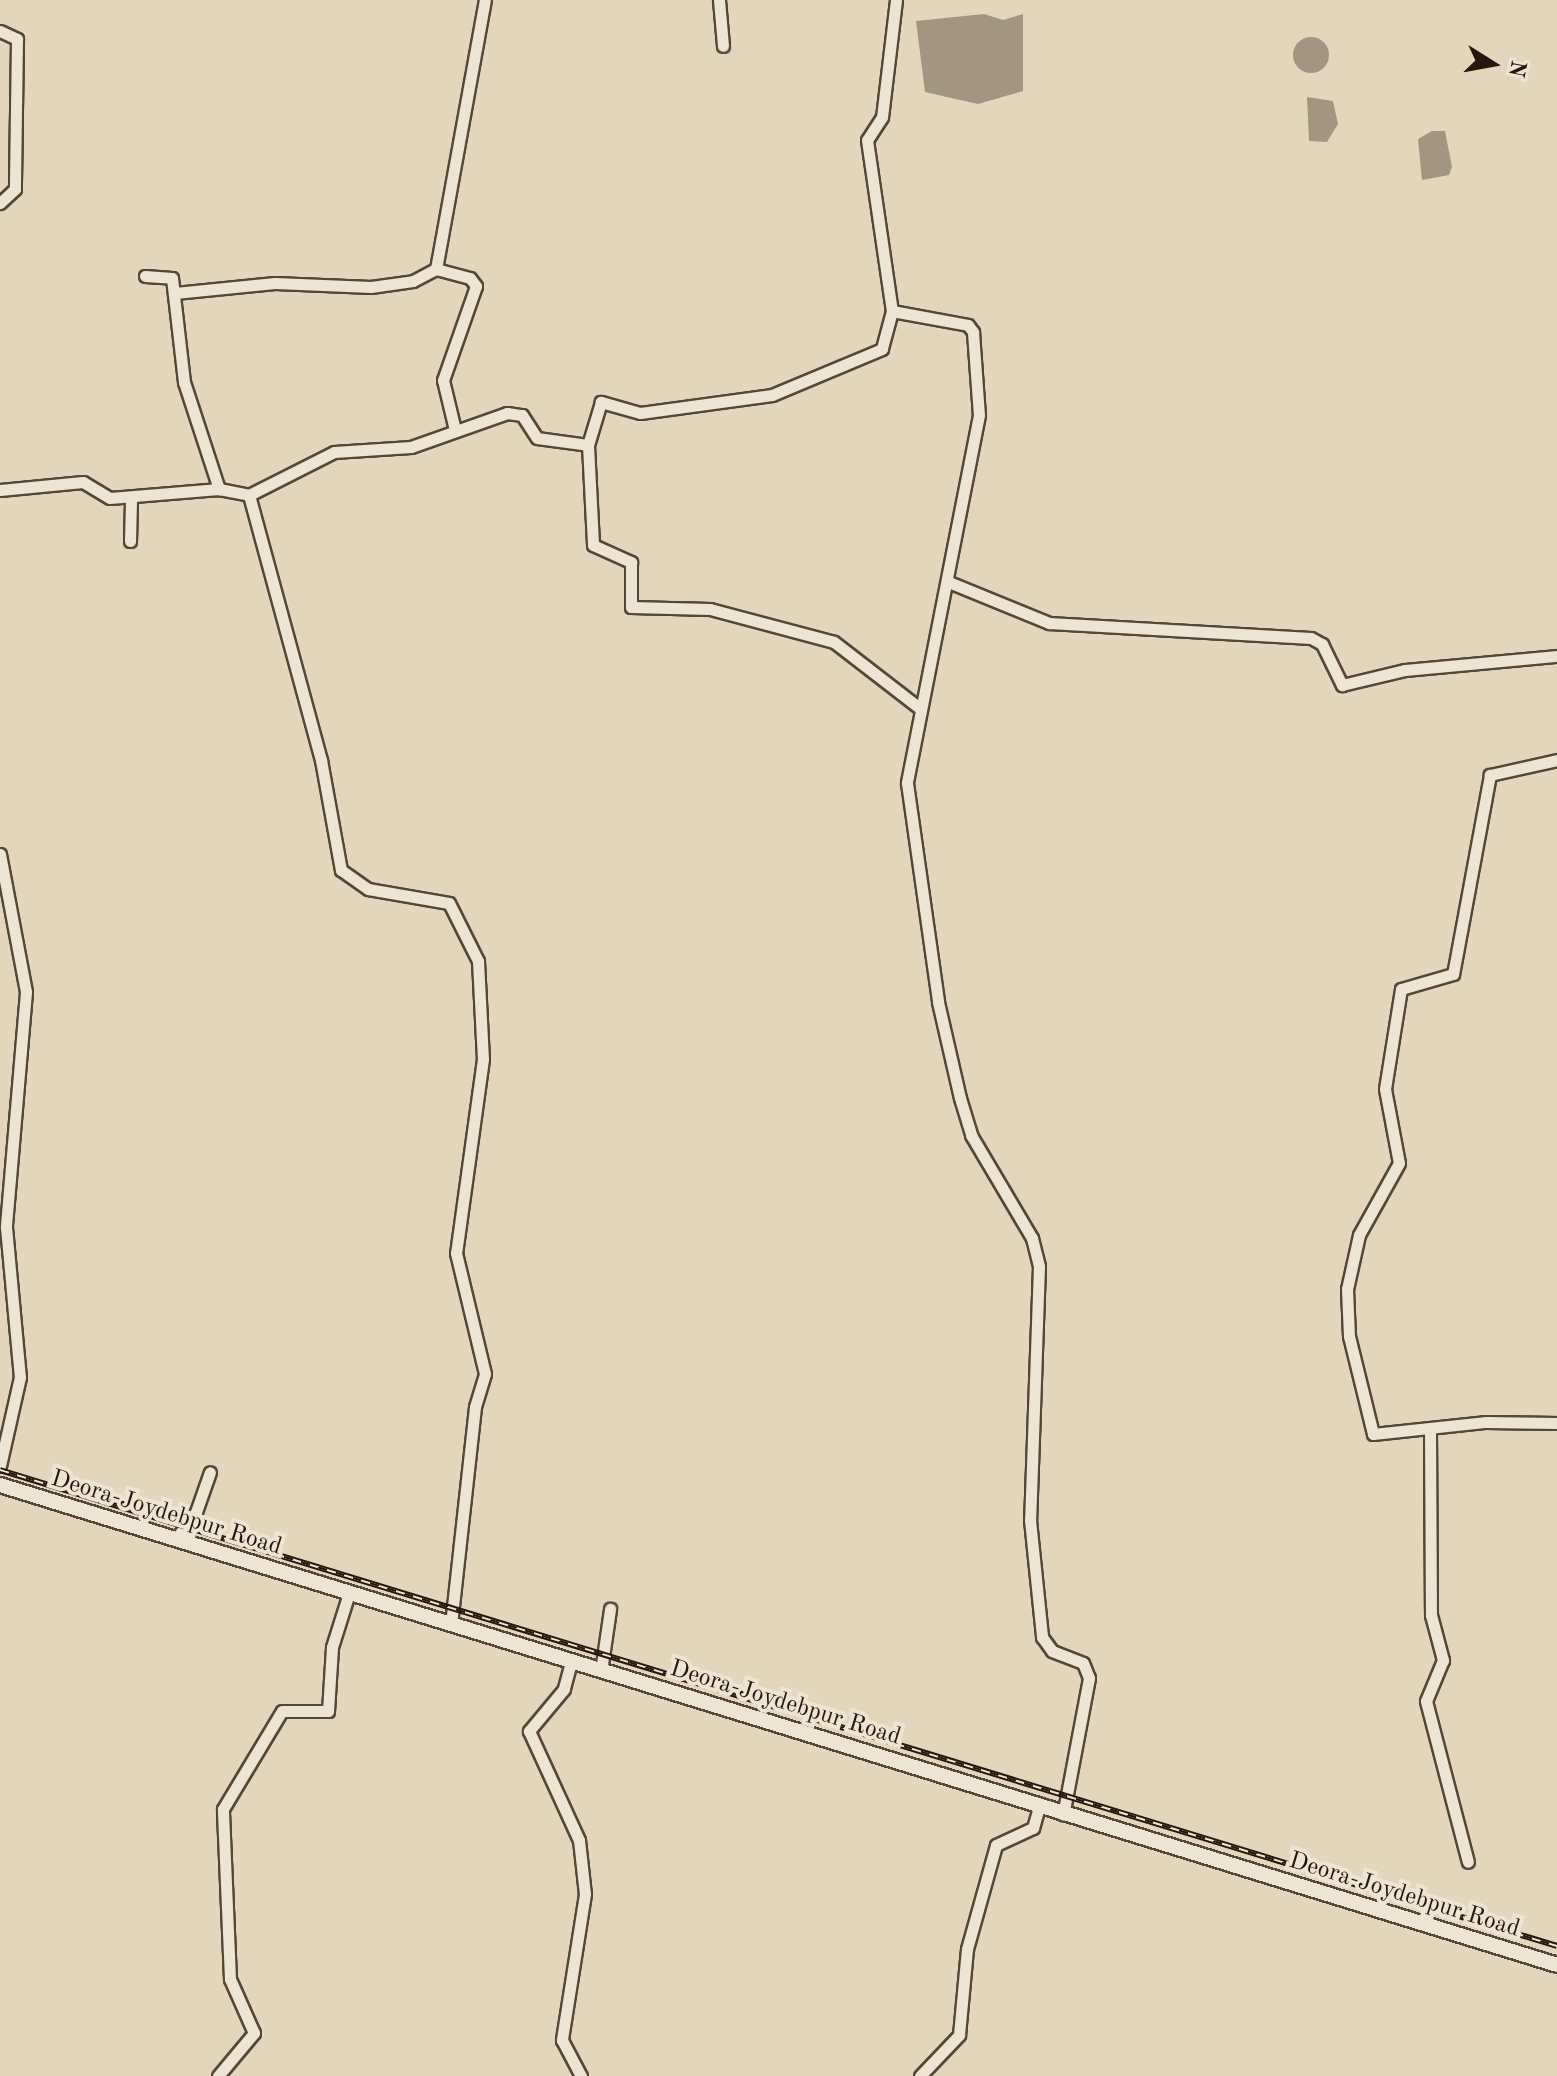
<!DOCTYPE html>
<html>
<head>
<meta charset="utf-8">
<style>
	body { margin:0 }
	#map { position:relative; width:1557px; height:2076px; overflow:hidden; background:#e3d6ba; font-family:"Old Standard TT",serif }
	div>[style] { position:absolute }
	.water>* { inset:0; background:#a3957f }
	.round { border-radius:50% }
	.roads { filter:drop-shadow(2px 0 #564638) drop-shadow(-2px 0 #564638) drop-shadow(0 2px #564638) drop-shadow(0 -2px #564638) }
	.street>* { height:11px; margin:-5.5px; padding:0 5.5px; transform-origin:5.5px; border-radius:5.5px; background:#ede4d2 }
	.secondary>* { height:14px; margin:-7px; padding:0 7px; transform-origin:7px; border-radius:7px; background:#ede4d2 }
	.rail>* { height:6px; margin-top:-3px; transform-origin:0; background:repeating-linear-gradient(90deg,#ede4d2 0 9px,#27160c 0 18px); box-sizing:border-box; border-block:2px solid #27160c }
	span { translate:-50% -50%; white-space:nowrap; text-align:center; line-height:1.15; -webkit-text-stroke:8px #ede4d2; paint-order:stroke }
	.street-label { font-size:24px; color:#27160c }
	.north { position:absolute; left:1453px; top:24px; width:80px; height:80px; -webkit-text-stroke:6px #ede4d2; paint-order:stroke; rotate:101deg; font-size:22px; font-weight:700; line-height:32px; text-align:center; color:#27160c }
	.north::after { content:''; display:block; margin:auto; width:28px; height:36px; background:#27160c; clip-path:polygon(50% 0,100% 100%,50% 72%,0 100%) }
</style>
</head>
<body>
<div id="map">
	<div class="water">
		<i style="clip-path:polygon(984px 14px,1003px 20px,1023px 14px,1023px 91px,978px 104px,925px 92px,916px 21px)"></i>
		<i class="round" style="left:1293px;top:37px;width:36px;height:36px"></i>
		<i style="clip-path:polygon(1307px 97px,1333px 101px,1338px 124px,1327px 142px,1309px 141px)"></i>
		<i style="clip-path:polygon(1432px 131px,1445px 131px,1452px 167px,1449px 175px,1422px 180px,1418px 139px)"></i>
	</div>
	<div class="roads">
		<div class="street">
			<i style="left:719px;top:0;width:46px;rotate:85deg"></i>
			<i style="left:896px;top:0;width:118px;rotate:96.8deg"></i>
			<i style="left:882px;top:117px;width:27px;rotate:123deg"></i>
			<i style="left:867px;top:140px;width:173px;rotate:81.7deg"></i>
			<i style="left:892px;top:311px;width:39px;rotate:105deg"></i>
			<i style="left:882px;top:349px;width:119px;rotate:157.3deg"></i>
			<i style="left:772px;top:395px;width:133px;rotate:172.2deg"></i>
			<i style="left:640px;top:413px;width:41px;rotate:-164.2deg"></i>
			<i style="left:601px;top:402px;width:45px;rotate:106.8deg"></i>
			<i style="left:588px;top:445px;width:100px;rotate:87.1deg"></i>
			<i style="left:593px;top:545px;width:42px;rotate:24.1deg"></i>
			<i style="left:631px;top:562px;width:45px;rotate:90deg"></i>
			<i style="left:631px;top:607px;width:79px;rotate:1.5deg"></i>
			<i style="left:710px;top:609px;width:128px;rotate:14.9deg"></i>
			<i style="left:834px;top:642px;width:106px;rotate:37.7deg"></i>
			<i style="left:0;top:31px;width:19px;rotate:25deg"></i>
			<i style="left:17px;top:39px;width:150px;rotate:90.8deg"></i>
			<i style="left:15px;top:189px;width:21px;rotate:137deg"></i>
			<i style="left:436px;top:269px;width:273px;rotate:-79.7deg"></i>
			<i style="left:145px;top:276px;width:27px;rotate:4deg"></i>
			<i style="left:172px;top:278px;width:105px;rotate:83.4deg"></i>
			<i style="left:184px;top:382px;width:113px;rotate:71.9deg"></i>
			<i style="left:175px;top:293px;width:100px;rotate:-5.7deg"></i>
			<i style="left:275px;top:283px;width:96px;rotate:2.4deg"></i>
			<i style="left:371px;top:287px;width:42px;rotate:-8.1deg"></i>
			<i style="left:413px;top:281px;width:26px;rotate:-28deg"></i>
			<i style="left:436px;top:269px;width:35px;rotate:15deg"></i>
			<i style="left:470px;top:278px;width:10px;rotate:53deg"></i>
			<i style="left:476px;top:286px;width:100px;rotate:109.3deg"></i>
			<i style="left:443px;top:380px;width:51px;rotate:76.5deg"></i>
			<i style="left:892px;top:311px;width:77px;rotate:10.4deg"></i>
			<i style="left:968px;top:325px;width:9px;rotate:54deg"></i>
			<i style="left:973px;top:332px;width:83px;rotate:85.9deg"></i>
			<i style="left:979px;top:415px;width:375px;rotate:101.1deg"></i>
			<i style="left:907px;top:783px;width:221px;rotate:81.9deg"></i>
			<i style="left:938px;top:1002px;width:98px;rotate:77.1deg"></i>
			<i style="left:960px;top:1098px;width:39px;rotate:73deg"></i>
			<i style="left:971px;top:1135px;width:120px;rotate:59.4deg"></i>
			<i style="left:1032px;top:1238px;width:29px;rotate:76deg"></i>
			<i style="left:1039px;top:1266px;width:254px;rotate:92deg"></i>
			<i style="left:1030px;top:1520px;width:118px;rotate:84.1deg"></i>
			<i style="left:1042px;top:1637px;width:17px;rotate:54deg"></i>
			<i style="left:1052px;top:1651px;width:33px;rotate:21deg"></i>
			<i style="left:1083px;top:1663px;width:16px;rotate:68deg"></i>
			<i style="left:1089px;top:1678px;width:139px;rotate:100.7deg"></i>
			<i style="left:0;top:490px;width:83px;rotate:-5.5deg"></i>
			<i style="left:83px;top:482px;width:31px;rotate:31deg"></i>
			<i style="left:110px;top:498px;width:109px;rotate:-4.7deg"></i>
			<i style="left:219px;top:489px;width:31px;rotate:11deg"></i>
			<i style="left:249px;top:495px;width:95px;rotate:-26.8deg"></i>
			<i style="left:334px;top:452px;width:77px;rotate:-3.7deg"></i>
			<i style="left:411px;top:447px;width:102px;rotate:-19.5deg"></i>
			<i style="left:507px;top:413px;width:15px;rotate:8deg"></i>
			<i style="left:522px;top:415px;width:27px;rotate:57deg"></i>
			<i style="left:537px;top:438px;width:51px;rotate:7.8deg"></i>
			<i style="left:249px;top:495px;width:275px;rotate:74.8deg"></i>
			<i style="left:321px;top:760px;width:112px;rotate:79.7deg"></i>
			<i style="left:341px;top:870px;width:33px;rotate:35deg"></i>
			<i style="left:368px;top:889px;width:82px;rotate:9.8deg"></i>
			<i style="left:449px;top:903px;width:65px;rotate:63.4deg"></i>
			<i style="left:478px;top:961px;width:98px;rotate:87.1deg"></i>
			<i style="left:483px;top:1059px;width:196px;rotate:97.9deg"></i>
			<i style="left:456px;top:1253px;width:124px;rotate:76.5deg"></i>
			<i style="left:485px;top:1374px;width:34px;rotate:107deg"></i>
			<i style="left:475px;top:1407px;width:219px;rotate:96.3deg"></i>
			<i style="left:130px;top:541px;width:42px;rotate:-88.6deg"></i>
			<i style="left:951px;top:583px;width:106px;rotate:22.2deg"></i>
			<i style="left:1049px;top:623px;width:262px;rotate:3.3deg"></i>
			<i style="left:1311px;top:638px;width:13px;rotate:29deg"></i>
			<i style="left:1322px;top:644px;width:46px;rotate:64deg"></i>
			<i style="left:1342px;top:685px;width:65px;rotate:-13.4deg"></i>
			<i style="left:1405px;top:670px;width:153px;rotate:-5.3deg"></i>
			<i style="left:1557px;top:760px;width:69px;rotate:167.4deg"></i>
			<i style="left:1490px;top:775px;width:202px;rotate:100.5deg"></i>
			<i style="left:1453px;top:974px;width:54px;rotate:163.9deg"></i>
			<i style="left:1401px;top:989px;width:101px;rotate:99.1deg"></i>
			<i style="left:1385px;top:1089px;width:75px;rotate:79.3deg"></i>
			<i style="left:1399px;top:1163px;width:82px;rotate:119.1deg"></i>
			<i style="left:1359px;top:1235px;width:55px;rotate:102.5deg"></i>
			<i style="left:1347px;top:1289px;width:47px;rotate:87.6deg"></i>
			<i style="left:1349px;top:1336px;width:101px;rotate:76.2deg"></i>
			<i style="left:1373px;top:1434px;width:114px;rotate:-6.1deg"></i>
			<i style="left:1486px;top:1422px;width:71px;rotate:0.8deg"></i>
			<i style="left:0;top:854px;width:140px;rotate:79.3deg"></i>
			<i style="left:26px;top:992px;width:236px;rotate:94.9deg"></i>
			<i style="left:6px;top:1227px;width:151px;rotate:84.7deg"></i>
			<i style="left:20px;top:1377px;width:91px;rotate:102.7deg"></i>
			<i style="left:1430px;top:1429px;width:186px;rotate:89.7deg"></i>
			<i style="left:1431px;top:1615px;width:47px;rotate:75.1deg"></i>
			<i style="left:1443px;top:1660px;width:44px;rotate:112.5deg"></i>
			<i style="left:1426px;top:1701px;width:166px;rotate:75.4deg"></i>
			<i style="left:175px;top:1540px;width:35px;rotate:-53deg"></i>
			<i style="left:196px;top:1512px;width:42px;rotate:-70.7deg"></i>
			<i style="left:571px;top:1662px;width:28px;rotate:105deg"></i>
			<i style="left:564px;top:1689px;width:55px;rotate:129.8deg"></i>
			<i style="left:529px;top:1731px;width:120px;rotate:65.4deg"></i>
			<i style="left:579px;top:1840px;width:54px;rotate:83.7deg"></i>
			<i style="left:585px;top:1894px;width:148px;rotate:99deg"></i>
			<i style="left:562px;top:2040px;width:41px;rotate:62.2deg"></i>
			<i style="left:601px;top:1671px;width:63px;rotate:-81.7deg"></i>
			<i style="left:218px;top:2076px;width:56px;rotate:-50.1deg"></i>
			<i style="left:254px;top:2033px;width:59px;rotate:-114deg"></i>
			<i style="left:230px;top:1979px;width:170px;rotate:-92.4deg"></i>
			<i style="left:223px;top:1809px;width:114px;rotate:-59deg"></i>
			<i style="left:282px;top:1711px;width:46px"></i>
			<i style="left:328px;top:1711px;width:64px;rotate:-86.4deg"></i>
			<i style="left:332px;top:1647px;width:57px;rotate:-72.5deg"></i>
			<i style="left:920px;top:2076px;width:57px;rotate:-46.4deg"></i>
			<i style="left:959px;top:2035px;width:86px;rotate:-84.7deg"></i>
			<i style="left:967px;top:1949px;width:108px;rotate:-74.4deg"></i>
			<i style="left:996px;top:1845px;width:41px;rotate:-24.7deg"></i>
			<i style="left:1033px;top:1828px;width:22px;rotate:-74deg"></i>
		</div>
		<div class="secondary">
			<i style="left:0;top:1485px;width:1629px;rotate:17.13deg"></i>
		</div>
	</div>
	<div class="rail">
		<i style="left:0;top:1470px;width:1628px;rotate:17deg"></i>
	</div>
	<div class="street-label">
		<span style="left:166px;top:1514px;rotate:17deg">Deora-Joydebpur Road</span>
		<span style="left:785px;top:1704px;rotate:17deg">Deora-Joydebpur Road</span>
		<span style="left:1404px;top:1896px;rotate:17deg">Deora-Joydebpur Road</span>
	</div>
	<div class="north">N</div>
</div>
</body>
</html>
